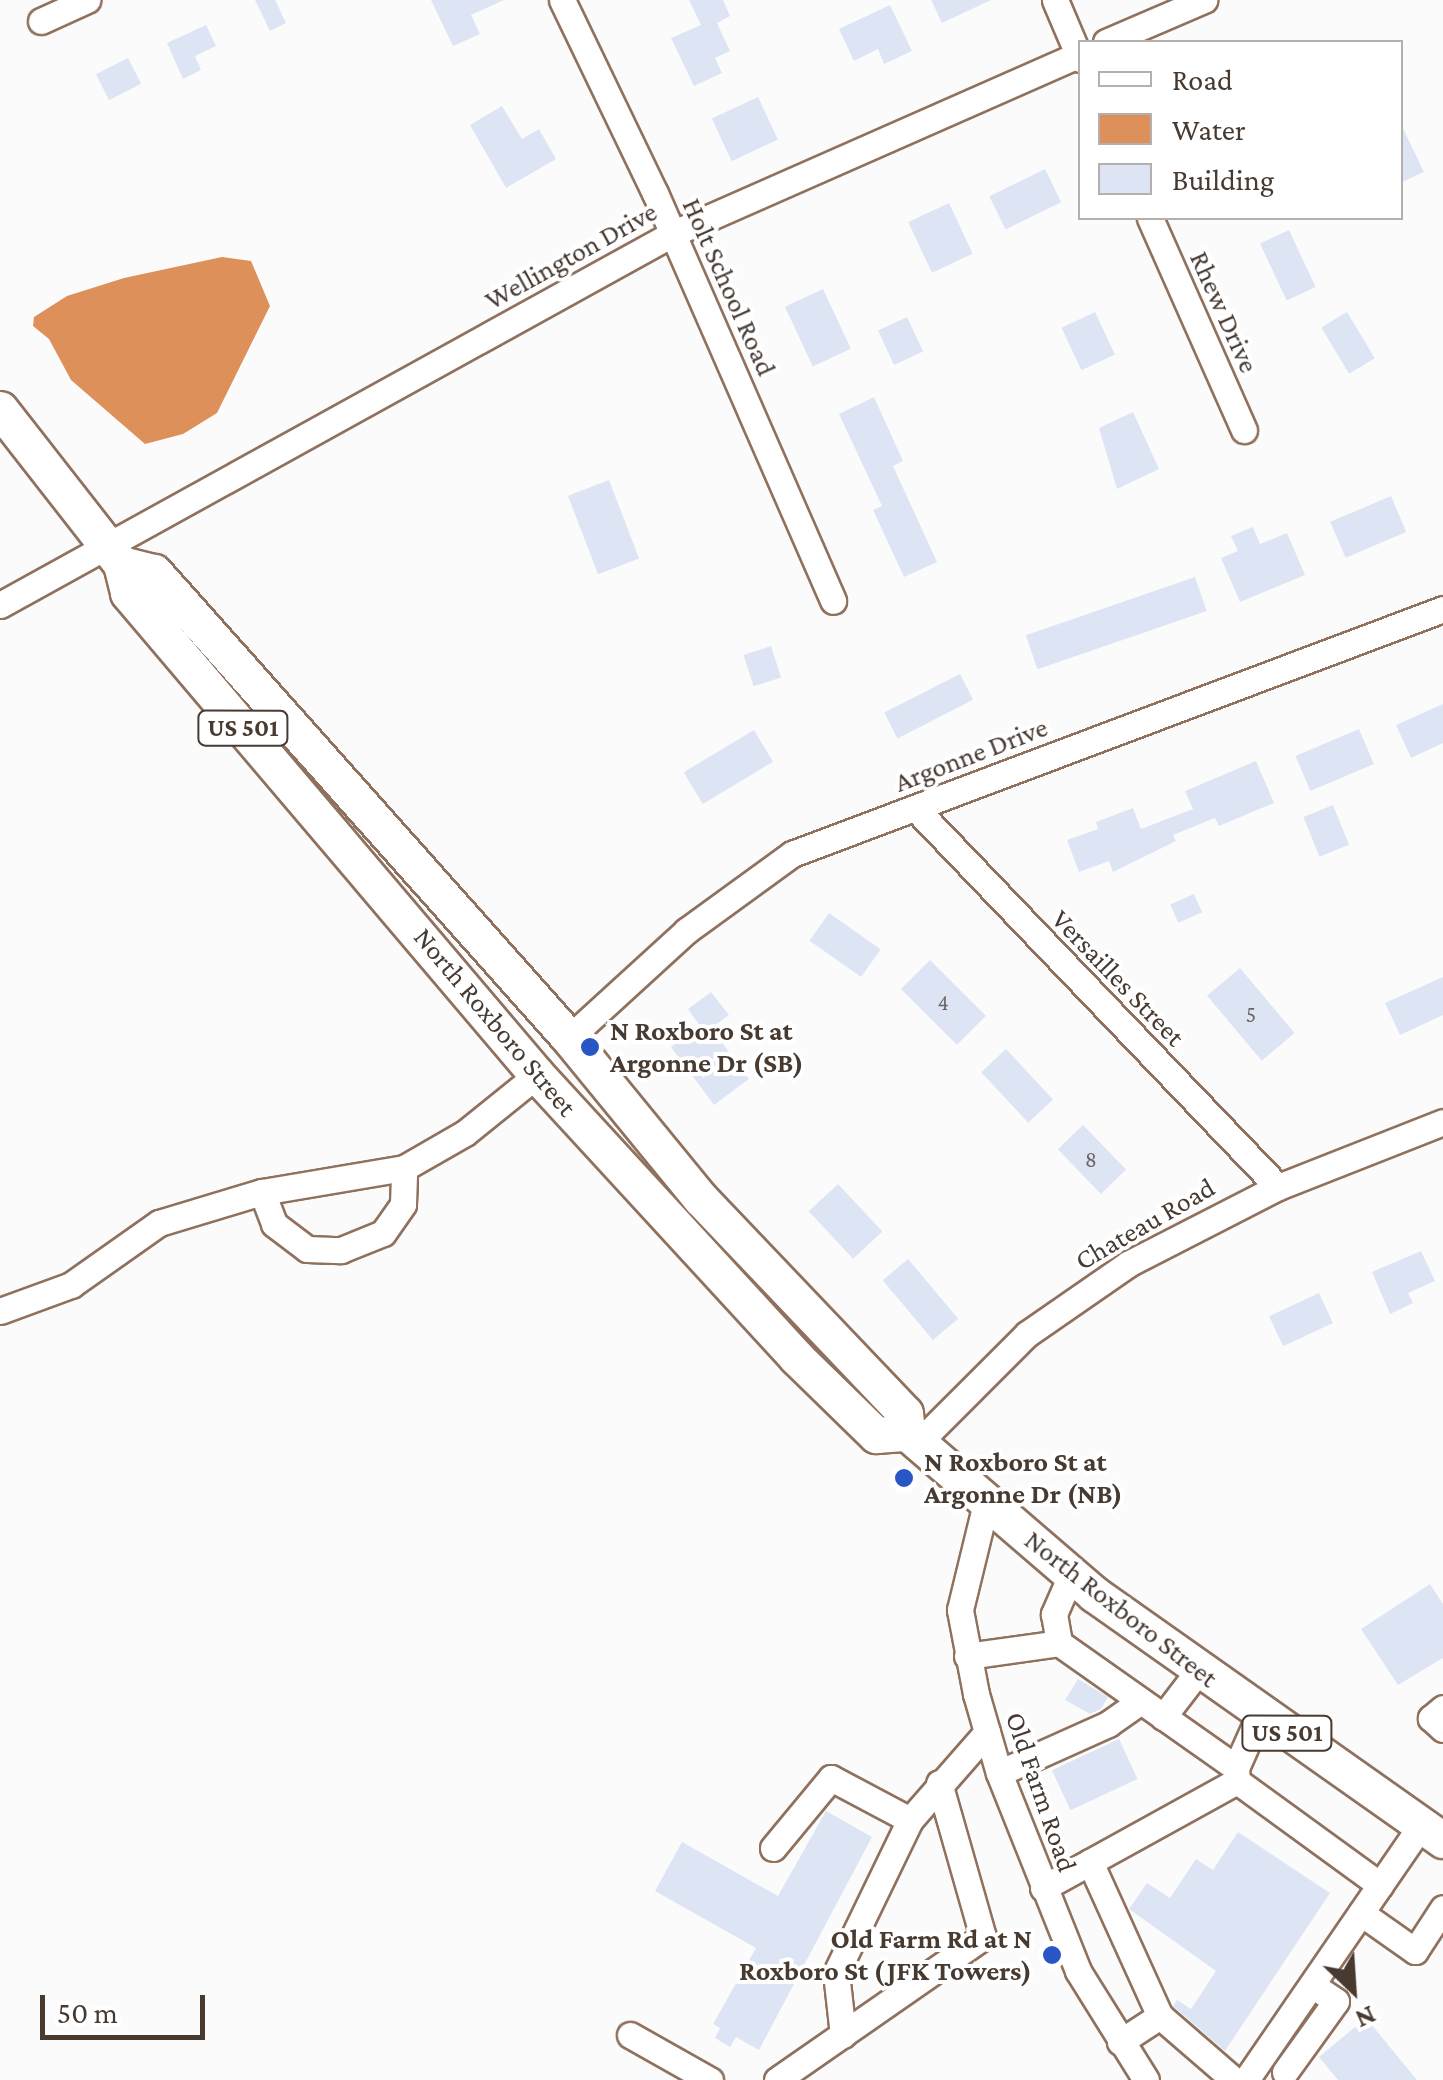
<!DOCTYPE html>
<html>
<head>
<meta charset="utf-8">
<style>
	body { margin:0 }
	#map { position:relative; width:1443px; height:2080px; overflow:hidden; background:#fbfbfb; font-family:"Crimson Pro",serif }
	div>[style] { position:absolute }
	.water>* { inset:0; background:#de905a }
	.building>* { inset:0; background:#dde5f5; transform-origin:0 0 }
	.roads { filter:drop-shadow(2px 0 #8f715d) drop-shadow(-2px 0 #8f715d) drop-shadow(0 2px #8f715d) drop-shadow(0 -2px #8f715d) }
	.minor>* { height:25px; margin:-12.5px; padding:0 12.5px; transform-origin:12.5px; border-radius:12.5px; background:#fff }
	.highway>* { height:35px; margin:-17.5px; padding:0 17.5px; transform-origin:17.5px; border-radius:17.5px; background:#fff }
	.dots>* { width:28px; height:28px; translate:-50% -50%; box-sizing:border-box; border:5px solid #fff; border-radius:50% }
	span { translate:-50% -50%; white-space:nowrap; text-align:center; line-height:1.15; -webkit-text-stroke:8px #fff; paint-order:stroke }
	.number-label { font-size:22px; color:#6c6562 }
	.number-label span { -webkit-text-stroke-width:0 }
	.shield-label span { padding:2px 8px; background:#fff; border:2px solid; border-radius:8px; -webkit-text-stroke-width:0 }
	.shield-label { font-size:25px; color:#473a31; font-weight:700 }
	.street-label { font-size:28px; color:#473a31 }
	.poi-label { font-size:28px; color:#473a31; font-weight:700 }
	.left { translate:0 -50%; text-align:left }
	.right { translate:-100% -50%; text-align:right }
	.legend { position:absolute; left:1078px; top:40px; width:325px; height:180px; box-sizing:border-box; background:#fff; border:2px solid #b5b0ad; margin:0; padding:12px 18px; list-style:none; font-size:30px; color:#473a31 }
	.legend li { display:flex; align-items:center; gap:20px; height:50px }
	.legend b { width:50px; border:2px solid #b5b0ad }
	.north { position:absolute; left:1303px; top:1940px; width:100px; height:100px; -webkit-text-stroke:8px #fff; paint-order:stroke; rotate:155deg; font-size:28px; font-weight:700; line-height:40px; text-align:center; color:#473a31 }
	.north::after { content:''; display:block; margin:auto; width:35px; height:45px; background:#473a31; clip-path:polygon(50% 0,100% 100%,50% 72%,0 100%) }
	.scale { position:absolute; left:40px; top:1995px; width:165px; height:45px; box-sizing:border-box; border:5px solid #473a31; border-top:0; padding-left:12px; font-size:30px; line-height:35px; white-space:nowrap; color:#473a31; -webkit-text-stroke:8px #fff; paint-order:stroke }
</style>
</head>
<body>
<div id="map">
	<div class="water">
		<i style="clip-path:polygon(222px 257px,251px 261px,270px 306px,217px 413px,183px 434px,145px 444px,71px 380px,49px 339px,33px 326px,34px 317px,67px 296px,124px 278px)"></i>
	</div>
	<div class="building">
		<i style="clip-path:polygon(255px 0,275px 0,286px 23px,270px 31px)"></i>
		<i style="clip-path:polygon(431px 0,504px 0,471px 15px,480px 34px,453px 46px)"></i>
		<i style="clip-path:polygon(689px 0,723px 0,730px 16px,717px 23px,730px 51px,715px 58px,722px 73px,694px 86px,671px 38px,701px 25px)"></i>
		<i style="clip-path:polygon(931px 0,991px 0,942px 23px)"></i>
		<i style="clip-path:polygon(890px 5px,912px 51px,884px 64px,878px 49px,854px 61px,839px 29px)"></i>
		<i style="clip-path:polygon(206px 25px,216px 46px,195px 56px,201px 70px,183px 79px,167px 43px)"></i>
		<i style="left:128px;top:58px;width:29px;height:36px;rotate:63deg"></i>
		<i style="left:758px;top:97px;width:47px;height:51px;rotate:65deg"></i>
		<i style="clip-path:polygon(502px 106px,522px 139px,539px 129px,556px 159px,506px 188px,470px 125px)"></i>
		<i style="clip-path:polygon(1400px 122px,1424px 172px,1400px 183px)"></i>
		<i style="left:1045px;top:169px;width:37px;height:62px;rotate:64deg"></i>
		<i style="left:949px;top:203px;width:56px;height:45px;rotate:65deg"></i>
		<i style="left:1289px;top:230px;width:63px;height:32px;rotate:65deg"></i>
		<i style="left:823px;top:289px;width:66px;height:42px;rotate:65deg"></i>
		<i style="left:1095px;top:312px;width:47px;height:37px;rotate:65deg"></i>
		<i style="left:1347px;top:312px;width:54px;height:30px;rotate:59deg"></i>
		<i style="left:907px;top:317px;width:38px;height:32px;rotate:65deg"></i>
		<i style="clip-path:polygon(874px 397px,903px 461px,893px 466px,937px 562px,904px 577px,873px 510px,882px 506px,839px 414px)"></i>
		<i style="clip-path:polygon(1133px 412px,1159px 469px,1117px 489px,1099px 428px)"></i>
		<i style="left:609px;top:480px;width:84px;height:44px;rotate:69deg"></i>
		<i style="left:1391px;top:496px;width:39px;height:66px;rotate:67deg"></i>
		<i style="clip-path:polygon(1253px 527px,1260px 544px,1287px 533px,1305px 575px,1240px 602px,1221px 558px,1238px 551px,1231px 536px)"></i>
		<i style="left:1195px;top:577px;width:36px;height:179px;rotate:71deg"></i>
		<i style="left:771px;top:646px;width:33px;height:29px;rotate:72deg"></i>
		<i style="left:960px;top:674px;width:29px;height:85px;rotate:63deg"></i>
		<i style="clip-path:polygon(1443px 704px,1443px 743px,1411px 758px,1396px 725px)"></i>
		<i style="left:1359px;top:729px;width:38px;height:69px;rotate:67deg"></i>
		<i style="left:754px;top:730px;width:37px;height:82px;rotate:59deg"></i>
		<i style="clip-path:polygon(1256px 761px,1274px 803px,1219px 826px,1215px 818px,1173px 835px,1176px 841px,1113px 872px,1109px 861px,1079px 872px,1067px 840px,1098px 829px,1096px 822px,1133px 808px,1141px 829px,1193px 809px,1185px 791px)"></i>
		<i style="left:1333px;top:805px;width:43px;height:32px;rotate:68deg"></i>
		<i style="left:1194px;top:894px;width:20px;height:26px;rotate:66deg"></i>
		<i style="left:829px;top:913px;width:63px;height:34px;rotate:35deg"></i>
		<i style="left:930px;top:960px;width:79px;height:41px;rotate:45deg"></i>
		<i style="left:1240px;top:968px;width:85px;height:43px;rotate:50deg"></i>
		<i style="clip-path:polygon(1443px 977px,1443px 1015px,1400px 1035px,1385px 1003px)"></i>
		<i style="clip-path:polygon(711px 992px,729px 1015px,711px 1028px,749px 1079px,714px 1105px,671px 1047px,700px 1026px,688px 1009px)"></i>
		<i style="left:1006px;top:1049px;width:69px;height:34px;rotate:47deg"></i>
		<i style="left:1083px;top:1125px;width:62px;height:35px;rotate:46deg"></i>
		<i style="left:838px;top:1184px;width:65px;height:40px;rotate:47deg"></i>
		<i style="clip-path:polygon(1421px 1251px,1435px 1281px,1408px 1293px,1413px 1303px,1390px 1314px,1372px 1272px)"></i>
		<i style="left:908px;top:1259px;width:78px;height:33px;rotate:50deg"></i>
		<i style="left:1319px;top:1293px;width:33px;height:55px;rotate:65deg"></i>
		<i style="clip-path:polygon(1430px 1584px,1443px 1604px,1443px 1658px,1398px 1685px,1361px 1629px)"></i>
		<i style="clip-path:polygon(1078px 1679px,1108px 1697px,1101px 1709px,1090px 1714px,1065px 1700px)"></i>
		<i style="left:1119px;top:1739px;width:44px;height:74px;rotate:65deg"></i>
		<i style="clip-path:polygon(826px 1811px,872px 1837px,759px 2050px,736px 2037px,730px 2047px,715px 2038px,720px 2028px,713px 2024px,756px 1948px,655px 1891px,682px 1842px,778px 1896px)"></i>
		<i style="clip-path:polygon(1238px 1832px,1330px 1893px,1225px 2051px,1173px 2006px,1177px 2000px,1191px 2009px,1216px 1971px,1129px 1909px,1147px 1883px,1170px 1898px,1196px 1859px,1213px 1870px)"></i>
		<i style="clip-path:polygon(1366px 2018px,1417px 2080px,1338px 2080px,1319px 2057px)"></i>
	</div>
	<div class="roads">
		<div class="minor">
			<i style="left:562px;top:0;width:214px;rotate:64.3deg"></i>
			<i style="left:655px;top:193px;width:445px;rotate:66.4deg"></i>
			<i style="left:1055px;top:0;width:64px;rotate:67deg"></i>
			<i style="left:41px;top:21px;width:51px;rotate:-24.5deg"></i>
			<i style="left:1106px;top:42px;width:107px;rotate:-23.2deg"></i>
			<i style="left:1150px;top:218px;width:232px;rotate:66.1deg"></i>
			<i style="left:0;top:605px;width:768px;rotate:-28.9deg"></i>
			<i style="left:672px;top:234px;width:446px;rotate:-23.8deg"></i>
			<i style="left:916px;top:809px;width:523px;rotate:46.24deg"></i>
			<i style="left:569px;top:1038px;width:159px;rotate:-42.4deg"></i>
			<i style="left:686px;top:931px;width:131px;rotate:-36deg"></i>
			<i style="left:792px;top:854px;width:696px;rotate:-20.62deg"></i>
			<i style="left:262px;top:1192px;width:34px;rotate:69deg"></i>
			<i style="left:274px;top:1224px;width:41px;rotate:37.1deg"></i>
			<i style="left:307px;top:1249px;width:34px;rotate:2deg"></i>
			<i style="left:341px;top:1250px;width:45px;rotate:-22deg"></i>
			<i style="left:383px;top:1233px;width:35px;rotate:-55deg"></i>
			<i style="left:403px;top:1204px;width:36px;rotate:-88deg"></i>
			<i style="left:0;top:1311px;width:76px;rotate:-20.1deg"></i>
			<i style="left:71px;top:1285px;width:108px;rotate:-35.2deg"></i>
			<i style="left:159px;top:1223px;width:108px;rotate:-16.8deg"></i>
			<i style="left:262px;top:1192px;width:144px;rotate:-9.6deg"></i>
			<i style="left:404px;top:1168px;width:70px;rotate:-29.8deg"></i>
			<i style="left:465px;top:1133px;width:92px;rotate:-38.9deg"></i>
			<i style="left:918px;top:1443px;width:154px;rotate:-45deg"></i>
			<i style="left:1027px;top:1334px;width:123px;rotate:-34.7deg"></i>
			<i style="left:1128px;top:1264px;width:169px;rotate:-27.2deg"></i>
			<i style="left:1278px;top:1187px;width:177px;rotate:-21.5deg"></i>
			<i style="left:986px;top:1503px;width:110px;rotate:103.7deg"></i>
			<i style="left:960px;top:1610px;width:86px;rotate:79.2deg"></i>
			<i style="left:976px;top:1694px;width:82px;rotate:73.8deg"></i>
			<i style="left:999px;top:1773px;width:213px;rotate:68.2deg"></i>
			<i style="left:1078px;top:1971px;width:128px;rotate:58deg"></i>
			<i style="left:1071px;top:1575px;width:43px;rotate:113.6deg"></i>
			<i style="left:1054px;top:1614px;width:29px;rotate:80deg"></i>
			<i style="left:1059px;top:1643px;width:217px;rotate:35.2deg"></i>
			<i style="left:967px;top:1656px;width:93px;rotate:-8deg"></i>
			<i style="left:1443px;top:1708px;width:16px;rotate:140deg"></i>
			<i style="left:1431px;top:1718px;width:16px;rotate:43deg"></i>
			<i style="left:1260px;top:1714px;width:59px;rotate:114deg"></i>
			<i style="left:1236px;top:1768px;width:13px;rotate:86deg"></i>
			<i style="left:1237px;top:1781px;width:177px;rotate:36deg"></i>
			<i style="left:1163px;top:1717px;width:59px;rotate:-52.5deg"></i>
			<i style="left:999px;top:1773px;width:120px;rotate:-24.2deg"></i>
			<i style="left:1108px;top:1724px;width:40px;rotate:-34.9deg"></i>
			<i style="left:773px;top:1848px;width:91px;rotate:-50.4deg"></i>
			<i style="left:831px;top:1778px;width:89px;rotate:28deg"></i>
			<i style="left:910px;top:1820px;width:117px;rotate:-48.8deg"></i>
			<i style="left:1090px;top:1862px;width:169px;rotate:65.6deg"></i>
			<i style="left:1160px;top:2016px;width:98px;rotate:40.9deg"></i>
			<i style="left:1043px;top:1888px;width:222px;rotate:-28.9deg"></i>
			<i style="left:1361px;top:1913px;width:66px;rotate:35.1deg"></i>
			<i style="left:1415px;top:1951px;width:51px;rotate:-56.9deg"></i>
			<i style="left:630px;top:2035px;width:92px;rotate:29.4deg"></i>
			<i style="left:843px;top:2035px;width:62px;rotate:-96.4deg"></i>
			<i style="left:836px;top:1973px;width:170px;rotate:-64.2deg"></i>
			<i style="left:1120px;top:2042px;width:48px;rotate:-33deg"></i>
			<i style="left:1285px;top:2072px;width:87px;rotate:-54.3deg"></i>
			<i style="left:1336px;top:2001px;width:29px;rotate:-146deg"></i>
			<i style="left:777px;top:2080px;width:251px;rotate:-34.8deg"></i>
			<i style="left:983px;top:1937px;width:160px;rotate:-105.9deg"></i>
			<i style="left:1246px;top:2080px;width:309px;rotate:-55.5deg"></i>
		</div>
		<div class="highway">
			<i style="left:0;top:409px;width:197px;rotate:52deg"></i>
			<i style="left:121px;top:564px;width:30px;rotate:76deg"></i>
			<i style="left:128px;top:593px;width:632px;rotate:49.68deg"></i>
			<i style="left:537px;top:1075px;width:383px;rotate:47.4deg"></i>
			<i style="left:796px;top:1357px;width:112px;rotate:44.3deg"></i>
			<i style="left:876px;top:1435px;width:31px;rotate:-4deg"></i>
			<i style="left:121px;top:564px;width:34px;rotate:14deg"></i>
			<i style="left:154px;top:572px;width:624px;rotate:48.31deg"></i>
			<i style="left:569px;top:1038px;width:207px;rotate:50.7deg"></i>
			<i style="left:700px;top:1198px;width:297px;rotate:46.4deg"></i>
			<i style="left:905px;top:1413px;width:20px;rotate:84deg"></i>
			<i style="left:907px;top:1433px;width:247px;rotate:40.7deg"></i>
			<i style="left:1094px;top:1594px;width:427px;rotate:35.2deg"></i>
		</div>
	</div>
	<div class="dots">
		<i style="left:590px;top:1047px;background:#2857c5"></i>
		<i style="left:904px;top:1478px;background:#2857c5"></i>
		<i style="left:1052px;top:1955px;background:#2857c5"></i>
	</div>
	<div class="number-label">
		<span style="left:943px;top:1003px">4</span>
		<span style="left:1251px;top:1015px">5</span>
		<span style="left:1091px;top:1160px">8</span>
	</div>
	<div class="shield-label">
		<span style="left:243px;top:728px">US 501</span>
		<span style="left:1287px;top:1733px">US 501</span>
	</div>
	<div class="street-label">
		<span style="left:571px;top:256px;rotate:-29deg">Wellington Drive</span>
		<span style="left:729px;top:287px;rotate:66deg">Holt School Road</span>
		<span style="left:1224px;top:312px;rotate:66deg">Rhew Drive</span>
		<span style="left:971px;top:755px;rotate:-21deg">Argonne Drive</span>
		<span style="left:1118px;top:978px;rotate:46deg">Versailles Street</span>
		<span style="left:495px;top:1022px;rotate:50deg">North Roxboro Street</span>
		<span style="left:1145px;top:1224px;rotate:-30deg">Chateau Road</span>
		<span style="left:1121px;top:1609px;rotate:38deg">North Roxboro Street</span>
		<span style="left:1041px;top:1792px;rotate:71deg">Old Farm Road</span>
	</div>
	<div class="poi-label">
		<span class="left" style="left:610px;top:1047px">N Roxboro St at<br>Argonne Dr (SB)</span>
		<span class="left" style="left:924px;top:1478px">N Roxboro St at<br>Argonne Dr (NB)</span>
		<span class="right" style="left:1032px;top:1955px">Old Farm Rd at N<br>Roxboro St (JFK Towers)</span>
	</div>
	<ul class="legend">
	<li><b style="height:12px;background:#fff"></b>Road</li>
	<li><b style="height:28px;background:#de905a"></b>Water</li>
	<li><b style="height:28px;background:#dde5f5"></b>Building</li>
	</ul>
	<div class="north">N</div>
	<div class="scale">50 m</div>
</div>
</body>
</html>
